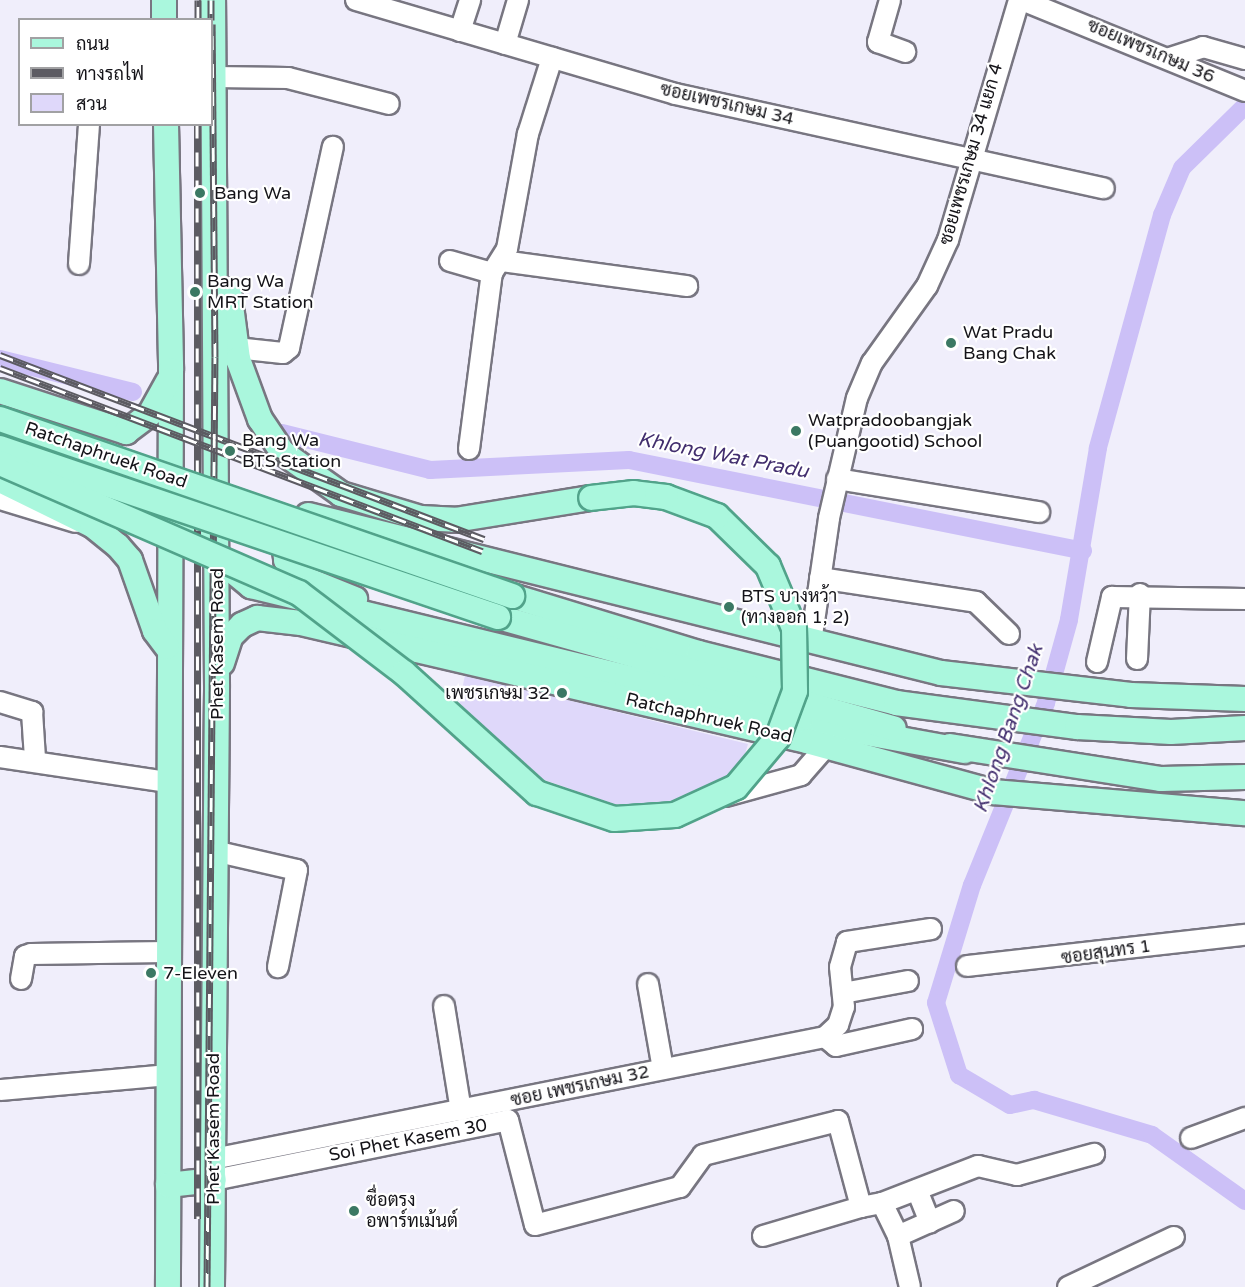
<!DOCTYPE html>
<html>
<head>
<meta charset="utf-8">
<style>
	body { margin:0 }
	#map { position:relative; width:1245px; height:1287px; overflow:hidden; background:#f0eefb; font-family:"Varela Round",Sarabun,sans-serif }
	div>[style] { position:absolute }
	.green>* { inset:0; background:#dfd8fa }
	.canal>* { height:18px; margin:-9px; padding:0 9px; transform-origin:9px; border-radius:9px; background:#ccc0f7 }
	.roads { filter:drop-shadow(2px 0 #787681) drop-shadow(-2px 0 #787681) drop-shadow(0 2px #787681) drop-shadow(0 -2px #787681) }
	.minor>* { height:20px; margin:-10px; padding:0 10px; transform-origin:10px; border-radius:10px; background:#fff }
	.major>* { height:24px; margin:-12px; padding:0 12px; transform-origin:12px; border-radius:12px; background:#aaf7dd }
	.rail>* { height:7px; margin-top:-3.5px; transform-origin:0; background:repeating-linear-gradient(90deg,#fff 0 14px,#5c5b62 0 28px); box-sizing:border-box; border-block:2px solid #5c5b62 }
	.bridges { filter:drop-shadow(2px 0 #51a38a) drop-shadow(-2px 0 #51a38a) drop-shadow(0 2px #51a38a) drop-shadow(0 -2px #51a38a) }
	.major-bridge>* { height:24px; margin:-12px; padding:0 12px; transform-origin:12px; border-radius:12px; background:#aaf7dd }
	.dots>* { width:16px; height:16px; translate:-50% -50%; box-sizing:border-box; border:3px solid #fff; border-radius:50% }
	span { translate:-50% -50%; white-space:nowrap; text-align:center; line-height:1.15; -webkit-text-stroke:4.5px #fff; paint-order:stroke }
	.street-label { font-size:18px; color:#141318 }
	.poi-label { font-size:18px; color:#141318 }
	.left { translate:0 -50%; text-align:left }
	.right { translate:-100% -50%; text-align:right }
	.water-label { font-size:20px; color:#422e6e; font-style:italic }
	.legend { position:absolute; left:18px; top:18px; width:195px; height:108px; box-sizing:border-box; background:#fff; border:2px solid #a1a1a3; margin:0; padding:8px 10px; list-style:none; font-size:18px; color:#141318 }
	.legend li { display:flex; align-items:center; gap:12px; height:30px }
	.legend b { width:30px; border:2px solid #a1a1a3 }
</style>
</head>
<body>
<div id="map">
	<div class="green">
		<i style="clip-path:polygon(465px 675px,748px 744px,730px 804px,614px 804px,527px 774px,458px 710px)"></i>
	</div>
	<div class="canal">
		<i style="left:1245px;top:106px;width:88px;rotate:135.5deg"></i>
		<i style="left:1182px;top:168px;width:51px;rotate:113.1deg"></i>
		<i style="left:1162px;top:215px;width:242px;rotate:105.4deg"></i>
		<i style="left:1098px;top:448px;width:174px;rotate:99.6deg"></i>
		<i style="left:1069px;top:620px;width:86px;rotate:105.5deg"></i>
		<i style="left:1046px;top:703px;width:196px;rotate:112.1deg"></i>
		<i style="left:972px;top:885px;width:123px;rotate:107deg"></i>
		<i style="left:936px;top:1003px;width:76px;rotate:72.3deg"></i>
		<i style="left:959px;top:1075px;width:59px;rotate:30.5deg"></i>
		<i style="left:1010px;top:1105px;width:25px;rotate:-12deg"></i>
		<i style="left:1034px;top:1100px;width:123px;rotate:16.5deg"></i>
		<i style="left:1152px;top:1135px;width:114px;rotate:35.4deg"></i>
		<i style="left:0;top:359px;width:137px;rotate:13.9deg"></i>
		<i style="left:282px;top:433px;width:153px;rotate:14deg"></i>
		<i style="left:430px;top:470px;width:199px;rotate:-2.9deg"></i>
		<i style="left:629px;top:460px;width:463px;rotate:11.3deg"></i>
	</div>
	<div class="roads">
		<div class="minor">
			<i style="left:356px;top:0;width:333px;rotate:16.4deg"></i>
			<i style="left:675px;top:94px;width:439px;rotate:12.4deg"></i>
			<i style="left:890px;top:0;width:44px;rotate:105.9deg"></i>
			<i style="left:878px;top:42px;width:29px;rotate:20deg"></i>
			<i style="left:1022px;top:0;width:241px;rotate:22.2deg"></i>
			<i style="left:460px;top:31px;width:33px;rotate:-72deg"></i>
			<i style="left:505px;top:44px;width:46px;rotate:-73.5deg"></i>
			<i style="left:1170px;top:58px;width:35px;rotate:-18deg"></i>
			<i style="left:1203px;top:47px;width:44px;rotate:15.9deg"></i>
			<i style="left:214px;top:77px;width:74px;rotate:0.8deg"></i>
			<i style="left:288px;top:78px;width:104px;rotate:14.4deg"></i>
			<i style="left:450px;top:261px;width:44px;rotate:15.9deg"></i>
			<i style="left:502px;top:261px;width:187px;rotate:7.7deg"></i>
			<i style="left:79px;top:264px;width:140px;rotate:-85.9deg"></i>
			<i style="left:236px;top:348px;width:47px;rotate:6.1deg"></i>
			<i style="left:283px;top:353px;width:8px;rotate:-40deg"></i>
			<i style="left:289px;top:348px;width:206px;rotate:-77.7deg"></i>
			<i style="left:469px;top:449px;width:177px;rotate:-82.6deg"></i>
			<i style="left:492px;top:273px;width:28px;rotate:-58deg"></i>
			<i style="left:507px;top:249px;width:117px;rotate:-79.7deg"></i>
			<i style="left:528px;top:134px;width:80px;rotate:-72.5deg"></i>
			<i style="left:837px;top:479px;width:205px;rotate:9.3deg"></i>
			<i style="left:0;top:499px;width:79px;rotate:16.8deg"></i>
			<i style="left:820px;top:578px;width:158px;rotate:8.7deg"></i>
			<i style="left:976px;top:602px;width:46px;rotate:44.1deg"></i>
			<i style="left:811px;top:642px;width:125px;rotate:-81.7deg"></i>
			<i style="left:829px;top:518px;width:123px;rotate:-76.9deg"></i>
			<i style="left:857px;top:398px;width:38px;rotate:-67deg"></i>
			<i style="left:872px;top:363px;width:95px;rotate:-54.5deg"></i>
			<i style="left:927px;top:286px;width:51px;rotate:-65.5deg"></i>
			<i style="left:948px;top:240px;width:250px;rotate:-73.5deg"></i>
			<i style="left:1137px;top:659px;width:65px;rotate:-87.4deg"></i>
			<i style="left:1097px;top:662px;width:67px;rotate:-77deg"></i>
			<i style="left:1112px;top:597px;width:133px;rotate:0.9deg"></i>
			<i style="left:0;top:702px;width:34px;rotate:17deg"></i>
			<i style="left:32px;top:712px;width:47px;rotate:86.3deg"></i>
			<i style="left:0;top:757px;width:170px;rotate:8.5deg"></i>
			<i style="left:725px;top:796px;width:79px;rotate:-15.4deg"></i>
			<i style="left:801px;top:775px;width:38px;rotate:-49deg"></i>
			<i style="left:214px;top:851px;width:85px;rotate:12.9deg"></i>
			<i style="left:297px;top:870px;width:99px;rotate:101.1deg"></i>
			<i style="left:967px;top:966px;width:280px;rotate:-6.4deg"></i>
			<i style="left:21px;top:979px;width:23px;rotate:-80deg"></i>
			<i style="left:25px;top:956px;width:6px;rotate:-18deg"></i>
			<i style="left:31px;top:954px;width:135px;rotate:-0.8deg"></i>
			<i style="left:648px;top:984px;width:86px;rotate:80deg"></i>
			<i style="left:843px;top:993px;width:66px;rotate:-10.5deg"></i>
			<i style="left:444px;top:1006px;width:106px;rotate:80.8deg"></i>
			<i style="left:825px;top:1037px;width:14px;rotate:39deg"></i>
			<i style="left:836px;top:1046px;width:78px;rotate:-12.6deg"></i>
			<i style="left:0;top:1090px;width:168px;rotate:-5.1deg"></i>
			<i style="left:1191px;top:1138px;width:58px;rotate:-20.3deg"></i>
			<i style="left:213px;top:1159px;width:624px;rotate:-11.27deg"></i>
			<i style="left:825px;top:1037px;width:18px;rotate:-43deg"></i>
			<i style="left:838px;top:1025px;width:19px;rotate:-72deg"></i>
			<i style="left:844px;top:1007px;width:40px;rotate:-95.7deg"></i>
			<i style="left:840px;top:967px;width:26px;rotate:-74deg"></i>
			<i style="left:847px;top:942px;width:85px;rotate:-8.8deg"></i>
			<i style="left:214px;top:1180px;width:300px;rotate:-11.5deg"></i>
			<i style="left:508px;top:1120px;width:108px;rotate:75.6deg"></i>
			<i style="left:535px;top:1225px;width:150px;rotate:-14.7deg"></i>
			<i style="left:680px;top:1187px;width:39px;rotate:-54deg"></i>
			<i style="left:703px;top:1155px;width:139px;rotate:-14.1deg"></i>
			<i style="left:838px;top:1121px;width:89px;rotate:75deg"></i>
			<i style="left:861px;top:1207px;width:21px;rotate:-11deg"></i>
			<i style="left:882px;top:1203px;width:37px;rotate:64deg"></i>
			<i style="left:898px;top:1236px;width:52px;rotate:76.8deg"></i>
			<i style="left:917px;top:1190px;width:35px;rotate:68deg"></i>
			<i style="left:882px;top:1203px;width:103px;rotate:-21.1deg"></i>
			<i style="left:978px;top:1166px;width:40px;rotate:13deg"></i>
			<i style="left:1017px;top:1175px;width:80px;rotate:-15.3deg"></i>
			<i style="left:763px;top:1236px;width:102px;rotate:-16.5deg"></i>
			<i style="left:898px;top:1236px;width:61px;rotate:-24.1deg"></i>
			<i style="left:1068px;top:1287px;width:117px;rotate:-25.3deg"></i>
		</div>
		<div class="major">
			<i style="left:164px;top:0;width:20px;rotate:90deg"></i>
			<i style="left:166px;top:124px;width:246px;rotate:88.8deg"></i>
			<i style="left:171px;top:370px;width:917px;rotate:90.19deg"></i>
			<i style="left:229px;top:290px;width:70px;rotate:82.6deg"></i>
			<i style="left:238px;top:359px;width:64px;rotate:69.9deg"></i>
			<i style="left:260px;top:419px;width:40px;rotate:56deg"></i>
			<i style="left:282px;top:452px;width:72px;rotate:35.4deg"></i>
			<i style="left:341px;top:494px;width:84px;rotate:16.7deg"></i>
			<i style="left:421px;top:518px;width:34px;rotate:3deg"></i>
			<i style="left:455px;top:520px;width:138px;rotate:-9.2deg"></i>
			<i style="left:0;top:391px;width:133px;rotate:18deg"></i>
			<i style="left:126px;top:432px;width:30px;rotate:-37deg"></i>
			<i style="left:150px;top:414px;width:38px;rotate:-61deg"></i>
			<i style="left:0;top:480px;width:102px;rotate:26.1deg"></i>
			<i style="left:92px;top:525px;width:33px;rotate:39deg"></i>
			<i style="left:118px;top:546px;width:18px;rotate:49deg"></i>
			<i style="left:130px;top:560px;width:75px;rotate:70.6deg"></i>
			<i style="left:155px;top:631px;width:20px;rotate:53deg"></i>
			<i style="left:179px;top:496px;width:54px;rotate:65.8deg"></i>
			<i style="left:201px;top:545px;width:65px;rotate:39.4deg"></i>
			<i style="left:251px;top:586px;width:589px;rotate:13.66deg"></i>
			<i style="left:823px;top:725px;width:144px;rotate:10.4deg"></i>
			<i style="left:308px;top:515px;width:652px;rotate:14.01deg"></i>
			<i style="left:941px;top:673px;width:191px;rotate:6.6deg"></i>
			<i style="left:1131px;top:695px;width:114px;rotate:2deg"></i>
			<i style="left:314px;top:520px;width:22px;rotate:170deg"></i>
			<i style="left:292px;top:524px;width:13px;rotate:132deg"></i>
			<i style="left:283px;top:534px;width:26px;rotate:83deg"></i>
			<i style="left:286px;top:560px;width:27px;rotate:45deg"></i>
			<i style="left:305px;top:579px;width:54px;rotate:21.8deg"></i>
			<i style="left:512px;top:596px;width:195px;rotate:17deg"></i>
			<i style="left:699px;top:653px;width:203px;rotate:14.2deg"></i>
			<i style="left:896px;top:703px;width:183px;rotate:7.6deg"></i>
			<i style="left:1077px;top:727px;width:94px;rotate:3deg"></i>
			<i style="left:1171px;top:732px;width:74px;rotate:-3.1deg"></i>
			<i style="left:498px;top:617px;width:411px;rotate:15.7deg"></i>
			<i style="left:222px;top:663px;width:28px;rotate:-72deg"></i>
			<i style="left:231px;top:636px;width:16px;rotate:-45deg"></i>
			<i style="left:242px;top:625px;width:17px;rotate:-25deg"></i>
			<i style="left:257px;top:618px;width:44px;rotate:6.5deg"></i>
			<i style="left:301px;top:623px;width:520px;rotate:13.13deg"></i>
			<i style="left:807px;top:741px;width:193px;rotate:15.3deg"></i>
			<i style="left:993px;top:792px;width:253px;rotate:4.8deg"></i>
			<i style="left:950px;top:746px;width:214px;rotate:8.9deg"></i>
			<i style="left:1161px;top:779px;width:84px;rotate:-1.4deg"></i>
			<i style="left:168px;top:1185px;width:46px;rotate:-6.2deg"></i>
			<i style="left:212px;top:1287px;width:602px;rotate:-89.52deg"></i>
			<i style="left:217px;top:685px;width:685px;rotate:-90.33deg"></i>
		</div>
	</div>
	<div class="rail">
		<i style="left:211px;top:0;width:20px;rotate:90deg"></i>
		<i style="left:198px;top:20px;width:20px;rotate:-90deg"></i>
		<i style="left:197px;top:124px;width:1095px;rotate:89.95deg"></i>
		<i style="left:0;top:355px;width:518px;rotate:20.82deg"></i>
		<i style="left:0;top:368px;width:516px;rotate:20.79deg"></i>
		<i style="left:207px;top:1287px;width:930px;rotate:-89.51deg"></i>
		<i style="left:215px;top:357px;width:333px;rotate:-90.5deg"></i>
	</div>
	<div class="bridges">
		<div class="major-bridge">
			<i style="left:0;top:419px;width:542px;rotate:19.07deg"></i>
			<i style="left:0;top:448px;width:526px;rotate:18.75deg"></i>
			<i style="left:0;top:463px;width:326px;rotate:23.5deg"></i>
			<i style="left:299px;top:593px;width:132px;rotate:37.3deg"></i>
			<i style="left:404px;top:673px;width:179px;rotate:42.1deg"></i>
			<i style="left:537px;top:793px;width:81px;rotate:18.7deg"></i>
			<i style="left:614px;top:819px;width:61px;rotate:-3.8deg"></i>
			<i style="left:675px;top:815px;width:67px;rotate:-24.7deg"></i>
			<i style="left:736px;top:787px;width:65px;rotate:-50deg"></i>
			<i style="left:778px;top:737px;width:49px;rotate:-69.7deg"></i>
			<i style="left:795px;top:691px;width:63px;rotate:-90.9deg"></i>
			<i style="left:794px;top:628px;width:67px;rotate:-112.8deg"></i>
			<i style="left:768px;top:566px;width:71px;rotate:-135.6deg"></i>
			<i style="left:717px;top:516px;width:54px;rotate:-159.6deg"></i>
			<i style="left:666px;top:497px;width:32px;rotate:-173deg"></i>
			<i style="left:634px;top:493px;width:43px;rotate:173.4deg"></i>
		</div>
	</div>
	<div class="dots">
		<i style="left:200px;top:193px;background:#3b7863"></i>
		<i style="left:195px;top:292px;background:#3b7863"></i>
		<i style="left:951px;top:343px;background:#3b7863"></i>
		<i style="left:796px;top:431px;background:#3b7863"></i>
		<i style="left:230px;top:451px;background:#3b7863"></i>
		<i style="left:729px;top:607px;background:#3b7863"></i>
		<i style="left:562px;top:693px;background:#3b7863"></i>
		<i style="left:151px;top:973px;background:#3b7863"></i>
		<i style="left:354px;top:1211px;background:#3b7863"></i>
	</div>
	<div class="street-label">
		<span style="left:1151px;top:51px;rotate:23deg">ซอยเพชรเกษม 36</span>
		<span style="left:727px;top:104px;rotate:13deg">ซอยเพชรเกษม 34</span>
		<span style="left:971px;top:154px;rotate:-74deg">ซอยเพชรเกษม 34 แยก 4</span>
		<span style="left:106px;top:455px;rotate:19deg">Ratchaphruek Road</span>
		<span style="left:217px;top:644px;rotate:-90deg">Phet Kasem Road</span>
		<span style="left:709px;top:718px;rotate:13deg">Ratchaphruek Road</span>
		<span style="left:1106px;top:952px;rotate:-8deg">ซอยสุนทร 1</span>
		<span style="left:580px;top:1086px;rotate:-12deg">ซอย เพชรเกษม 32</span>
		<span style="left:213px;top:1129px;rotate:-90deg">Phet Kasem Road</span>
		<span style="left:408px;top:1140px;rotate:-11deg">Soi Phet Kasem 30</span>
	</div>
	<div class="poi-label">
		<span class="left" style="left:214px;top:193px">Bang Wa</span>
		<span class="left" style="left:207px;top:292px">Bang Wa<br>MRT Station</span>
		<span class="left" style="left:963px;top:343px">Wat Pradu<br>Bang Chak</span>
		<span class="left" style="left:808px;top:431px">Watpradoobangjak<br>(Puangootid) School</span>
		<span class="left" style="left:242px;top:451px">Bang Wa<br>BTS Station</span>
		<span class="left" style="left:741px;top:607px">BTS บางหว้า<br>(ทางออก 1, 2)</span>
		<span class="right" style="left:550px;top:693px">เพชรเกษม 32</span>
		<span class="left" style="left:163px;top:973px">7-Eleven</span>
		<span class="left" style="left:366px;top:1211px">ซื่อตรง<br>อพาร์ทเม้นต์</span>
	</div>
	<div class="water-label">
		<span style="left:723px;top:456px;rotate:11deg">Khlong Wat Pradu</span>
		<span style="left:1009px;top:729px;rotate:-71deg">Khlong Bang Chak</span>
	</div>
	<ul class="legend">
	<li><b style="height:8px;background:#aaf7dd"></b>ถนน</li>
	<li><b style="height:8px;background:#5c5b62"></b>ทางรถไฟ</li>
	<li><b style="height:16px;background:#dfd8fa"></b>สวน</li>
	</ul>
</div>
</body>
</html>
